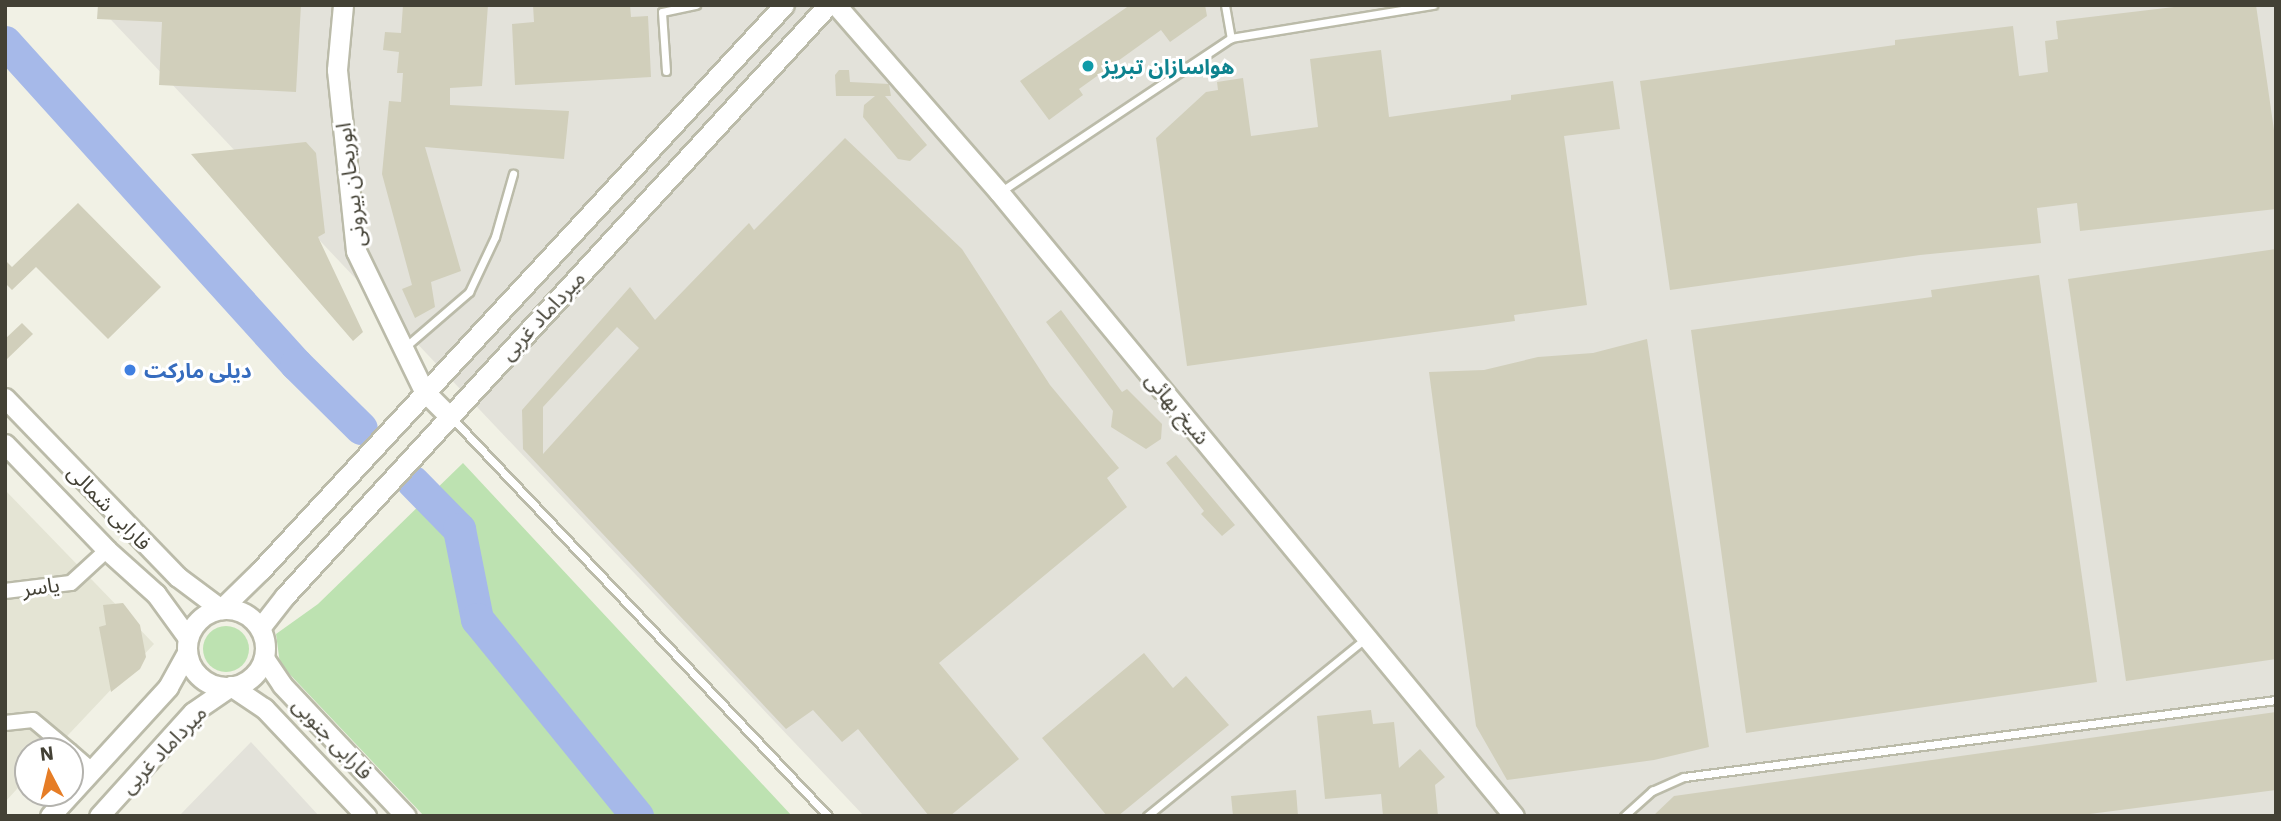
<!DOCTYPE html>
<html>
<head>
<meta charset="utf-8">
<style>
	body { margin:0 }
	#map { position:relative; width:2281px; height:821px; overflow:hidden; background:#f1f1e5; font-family:"IBM Plex Sans","Noto Sans Arabic",sans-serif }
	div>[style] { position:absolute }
	.residential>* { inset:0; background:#e4e4d4 }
	.industrial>* { inset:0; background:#e3e2da }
	.green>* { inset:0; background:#bde2b1 }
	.round { border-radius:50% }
	.river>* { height:33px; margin:-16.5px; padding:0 16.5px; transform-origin:16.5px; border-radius:16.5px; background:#a6b9e9 }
	.building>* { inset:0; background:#d1cfbb }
	.roads { filter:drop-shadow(2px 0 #bbbba9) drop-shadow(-2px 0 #bbbba9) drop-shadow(0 2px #bbbba9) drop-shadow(0 -2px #bbbba9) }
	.service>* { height:7px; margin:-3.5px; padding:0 3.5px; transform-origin:3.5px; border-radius:3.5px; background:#fff }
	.minor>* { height:14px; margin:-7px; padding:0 7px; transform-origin:7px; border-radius:7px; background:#fff }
	.tertiary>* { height:19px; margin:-9.5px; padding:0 9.5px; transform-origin:9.5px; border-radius:9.5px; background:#fff }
	.tertiary>.ring { margin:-9.5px; padding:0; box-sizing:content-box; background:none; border:19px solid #fff; border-radius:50% }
	.dots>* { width:19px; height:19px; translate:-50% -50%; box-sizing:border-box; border:4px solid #fff; border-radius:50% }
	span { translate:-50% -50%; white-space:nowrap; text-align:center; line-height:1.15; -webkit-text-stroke:6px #fff; paint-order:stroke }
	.culture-label { font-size:21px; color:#0d838f; font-weight:700 }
	.left { translate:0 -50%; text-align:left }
	.street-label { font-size:21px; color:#434135 }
	.shop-label { font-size:21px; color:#366cbe; font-weight:700 }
	.frame { position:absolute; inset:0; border:7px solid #434135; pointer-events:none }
	.north { position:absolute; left:14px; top:737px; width:70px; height:70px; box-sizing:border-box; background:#fff; border:2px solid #b4b3ae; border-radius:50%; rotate:353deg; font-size:19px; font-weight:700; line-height:28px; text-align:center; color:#434135 }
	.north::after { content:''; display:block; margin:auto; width:24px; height:32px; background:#e67d26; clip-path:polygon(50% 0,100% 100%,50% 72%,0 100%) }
</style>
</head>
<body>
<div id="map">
	<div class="residential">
		<i style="clip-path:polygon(5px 490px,154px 644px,53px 751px,28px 751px,28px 777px,5px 802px)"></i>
	</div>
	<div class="industrial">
		<i style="clip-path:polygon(97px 5px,2276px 5px,2276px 816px,864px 816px)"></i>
		<i style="clip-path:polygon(251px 742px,319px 816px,179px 816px)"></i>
	</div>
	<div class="green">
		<i style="clip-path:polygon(463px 463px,792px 816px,424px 816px,280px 664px,276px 634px,318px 604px)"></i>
		<i class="round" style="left:203px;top:626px;width:46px;height:46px"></i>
	</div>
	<div class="river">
		<i style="left:5px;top:42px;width:434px;rotate:47.9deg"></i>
		<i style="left:296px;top:364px;width:91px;rotate:44.6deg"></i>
		<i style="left:413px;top:482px;width:66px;rotate:45.6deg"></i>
		<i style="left:459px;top:529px;width:92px;rotate:78.7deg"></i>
		<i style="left:477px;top:619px;width:254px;rotate:50.9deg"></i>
	</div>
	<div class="building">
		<i style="clip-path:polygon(98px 5px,301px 5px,296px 92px,159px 85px,162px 22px,97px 19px)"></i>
		<i style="clip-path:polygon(403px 5px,488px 5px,482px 86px,450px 88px,450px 105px,569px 111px,564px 159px,425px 147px,461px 271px,431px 282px,435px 307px,415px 318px,402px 289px,412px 285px,382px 174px,389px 101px,401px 102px,403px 73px,397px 73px,399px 52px,383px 50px,385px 32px,401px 33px)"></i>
		<i style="clip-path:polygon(533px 5px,630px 5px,631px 17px,648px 16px,651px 77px,515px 85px,512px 24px,534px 22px)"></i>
		<i style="clip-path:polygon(1130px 5px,1205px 5px,1207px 16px,1170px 42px,1161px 30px,1079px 89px,1083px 95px,1049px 120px,1020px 81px)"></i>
		<i style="clip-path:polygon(2191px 5px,2256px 5px,2276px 144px,2276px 209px,2080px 231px,2077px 203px,2037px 208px,2041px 243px,1920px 255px,1670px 290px,1640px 81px,1895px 45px,1895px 40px,2013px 26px,2019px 76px,2048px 72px,2045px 41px,2058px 39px,2056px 21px)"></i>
		<i style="clip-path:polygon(1381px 50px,1389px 117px,1511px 100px,1511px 95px,1613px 81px,1620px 129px,1564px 136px,1587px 305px,1514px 315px,1515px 321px,1187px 366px,1156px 138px,1206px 92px,1218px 90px,1217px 82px,1243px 78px,1251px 136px,1318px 127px,1310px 59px)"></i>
		<i style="clip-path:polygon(839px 70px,849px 70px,850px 82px,889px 84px,891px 96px,885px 96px,927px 145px,910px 161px,898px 159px,863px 117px,864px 105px,875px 96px,836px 96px,835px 75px)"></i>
		<i style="clip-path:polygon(evenodd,845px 138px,962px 249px,1050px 385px,1119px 468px,1107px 478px,1127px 507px,939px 663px,1019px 759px,950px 816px,929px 816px,858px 729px,842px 742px,813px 710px,786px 729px,523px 449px,522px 410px,630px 287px,655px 320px,749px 223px,754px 230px,845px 138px,617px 327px,639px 348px,543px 454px,543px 407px,617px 327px)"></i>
		<i style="clip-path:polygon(306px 142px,316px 153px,325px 233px,318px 237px,363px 332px,353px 341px,191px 154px)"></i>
		<i style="clip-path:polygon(78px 203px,161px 287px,108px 339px,36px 267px,12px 290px,5px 283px,5px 260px,12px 267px)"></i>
		<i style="clip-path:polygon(2276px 249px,2276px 659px,2126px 681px,2068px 279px)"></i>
		<i style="clip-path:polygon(2039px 275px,2097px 682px,1746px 733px,1691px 330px,1932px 297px,1931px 290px)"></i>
		<i style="clip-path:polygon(1061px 310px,1122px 392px,1127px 389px,1162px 424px,1161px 439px,1146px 449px,1111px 427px,1113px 411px,1046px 322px)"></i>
		<i style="clip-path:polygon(22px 323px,33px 334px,5px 361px,5px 339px)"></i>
		<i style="clip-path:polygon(1647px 339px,1709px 747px,1654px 760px,1507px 780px,1476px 726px,1429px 372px,1484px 370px,1538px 357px,1593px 353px)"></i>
		<i style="clip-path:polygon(1176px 455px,1235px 525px,1222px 536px,1201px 514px,1204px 511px,1166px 463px)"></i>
		<i style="clip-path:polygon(123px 603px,140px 625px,146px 657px,140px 669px,111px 692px,99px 627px,106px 625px,103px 605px)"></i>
		<i style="clip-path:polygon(1144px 653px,1173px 688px,1186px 676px,1229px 725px,1118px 816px,1107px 816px,1042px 738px)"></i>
		<i style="clip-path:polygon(1371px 710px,1373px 724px,1394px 722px,1399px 768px,1420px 749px,1445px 777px,1435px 785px,1438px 816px,1383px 816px,1381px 794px,1325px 799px,1317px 716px)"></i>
		<i style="clip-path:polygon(2276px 712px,2276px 790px,2074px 816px,1653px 816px,1674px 796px)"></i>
		<i style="clip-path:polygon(1296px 790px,1298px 816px,1233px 816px,1231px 796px)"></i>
	</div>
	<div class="roads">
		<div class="service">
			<i style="left:1225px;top:5px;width:34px;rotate:80deg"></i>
			<i style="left:666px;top:71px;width:59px;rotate:-93.9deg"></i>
			<i style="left:662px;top:12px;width:35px;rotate:-12deg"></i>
			<i style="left:1000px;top:192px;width:278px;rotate:-33.7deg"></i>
			<i style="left:1231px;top:38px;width:205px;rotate:-9.3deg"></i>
			<i style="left:404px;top:348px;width:86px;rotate:-40.7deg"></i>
			<i style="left:469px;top:292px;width:61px;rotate:-64.7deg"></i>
			<i style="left:495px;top:237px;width:66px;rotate:-74.1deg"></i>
			<i style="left:451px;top:417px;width:549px;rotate:46.62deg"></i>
			<i style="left:1147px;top:816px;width:282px;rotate:-39.1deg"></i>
			<i style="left:1624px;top:816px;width:38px;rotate:-42deg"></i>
			<i style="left:1652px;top:791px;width:35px;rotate:-24deg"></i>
			<i style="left:1684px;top:777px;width:597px;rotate:-7.41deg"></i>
		</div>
		<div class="minor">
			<i style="left:5px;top:591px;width:66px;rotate:-6.9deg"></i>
			<i style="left:71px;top:583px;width:49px;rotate:-42.5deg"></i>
			<i style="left:5px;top:723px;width:28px;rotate:-6deg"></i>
			<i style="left:33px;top:720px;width:48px;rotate:40deg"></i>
			<i style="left:70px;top:751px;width:29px;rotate:41deg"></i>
		</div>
		<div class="tertiary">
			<i style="left:343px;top:5px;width:65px;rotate:95.3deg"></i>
			<i style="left:337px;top:70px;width:182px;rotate:84deg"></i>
			<i style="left:356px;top:251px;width:156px;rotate:64.1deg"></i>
			<i style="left:424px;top:391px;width:35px;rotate:45deg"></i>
			<i style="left:836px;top:5px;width:248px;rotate:48.9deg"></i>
			<i style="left:999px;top:192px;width:809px;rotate:50.47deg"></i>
			<i style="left:5px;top:398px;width:249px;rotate:46deg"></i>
			<i style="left:178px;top:577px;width:54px;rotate:36.7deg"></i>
			<i style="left:221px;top:609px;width:54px;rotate:-44.3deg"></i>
			<i style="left:260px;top:571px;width:771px;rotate:-47.21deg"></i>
			<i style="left:5px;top:444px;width:147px;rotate:46.1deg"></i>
			<i style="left:107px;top:550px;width:66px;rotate:41.9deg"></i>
			<i style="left:156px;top:594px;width:54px;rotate:54deg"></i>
			<i class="ring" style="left:187px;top:609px;width:59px;height:59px"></i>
			<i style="left:260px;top:628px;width:41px;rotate:-52deg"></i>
			<i style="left:285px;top:596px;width:803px;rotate:-47.42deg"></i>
			<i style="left:264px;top:658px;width:32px;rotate:56deg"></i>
			<i style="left:282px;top:685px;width:180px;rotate:46.6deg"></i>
			<i style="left:50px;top:816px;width:175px;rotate:-47.5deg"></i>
			<i style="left:168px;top:687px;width:39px;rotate:-61deg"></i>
			<i style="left:99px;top:816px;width:140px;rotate:-47.9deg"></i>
			<i style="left:193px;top:712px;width:46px;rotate:-34.4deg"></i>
			<i style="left:231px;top:686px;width:40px;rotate:34deg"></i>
			<i style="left:264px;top:708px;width:149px;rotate:46.6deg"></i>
		</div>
	</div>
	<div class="dots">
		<i style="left:1088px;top:66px;background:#0f9aa8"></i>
		<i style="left:130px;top:370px;background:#3f7fe0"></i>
	</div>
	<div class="culture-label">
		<span class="left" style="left:1102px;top:66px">هواسازان تبریز</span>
	</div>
	<div class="street-label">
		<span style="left:350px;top:185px;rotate:-97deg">ابوریحان بیرونی</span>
		<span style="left:542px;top:315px;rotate:-47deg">میرداماد غربی</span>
		<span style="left:1178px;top:408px;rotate:50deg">شیخ بهائی</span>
		<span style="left:110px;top:507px;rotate:46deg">فارابی شمالی</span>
		<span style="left:41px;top:586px;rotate:-7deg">یاسر</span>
		<span style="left:333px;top:738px;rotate:46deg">فارابی جنوبی</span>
		<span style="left:163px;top:749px;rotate:-46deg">میرداماد غربی</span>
	</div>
	<div class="shop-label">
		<span class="left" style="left:144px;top:370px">دیلی مارکت</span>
	</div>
	<div class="frame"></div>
	<div class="north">N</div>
</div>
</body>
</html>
